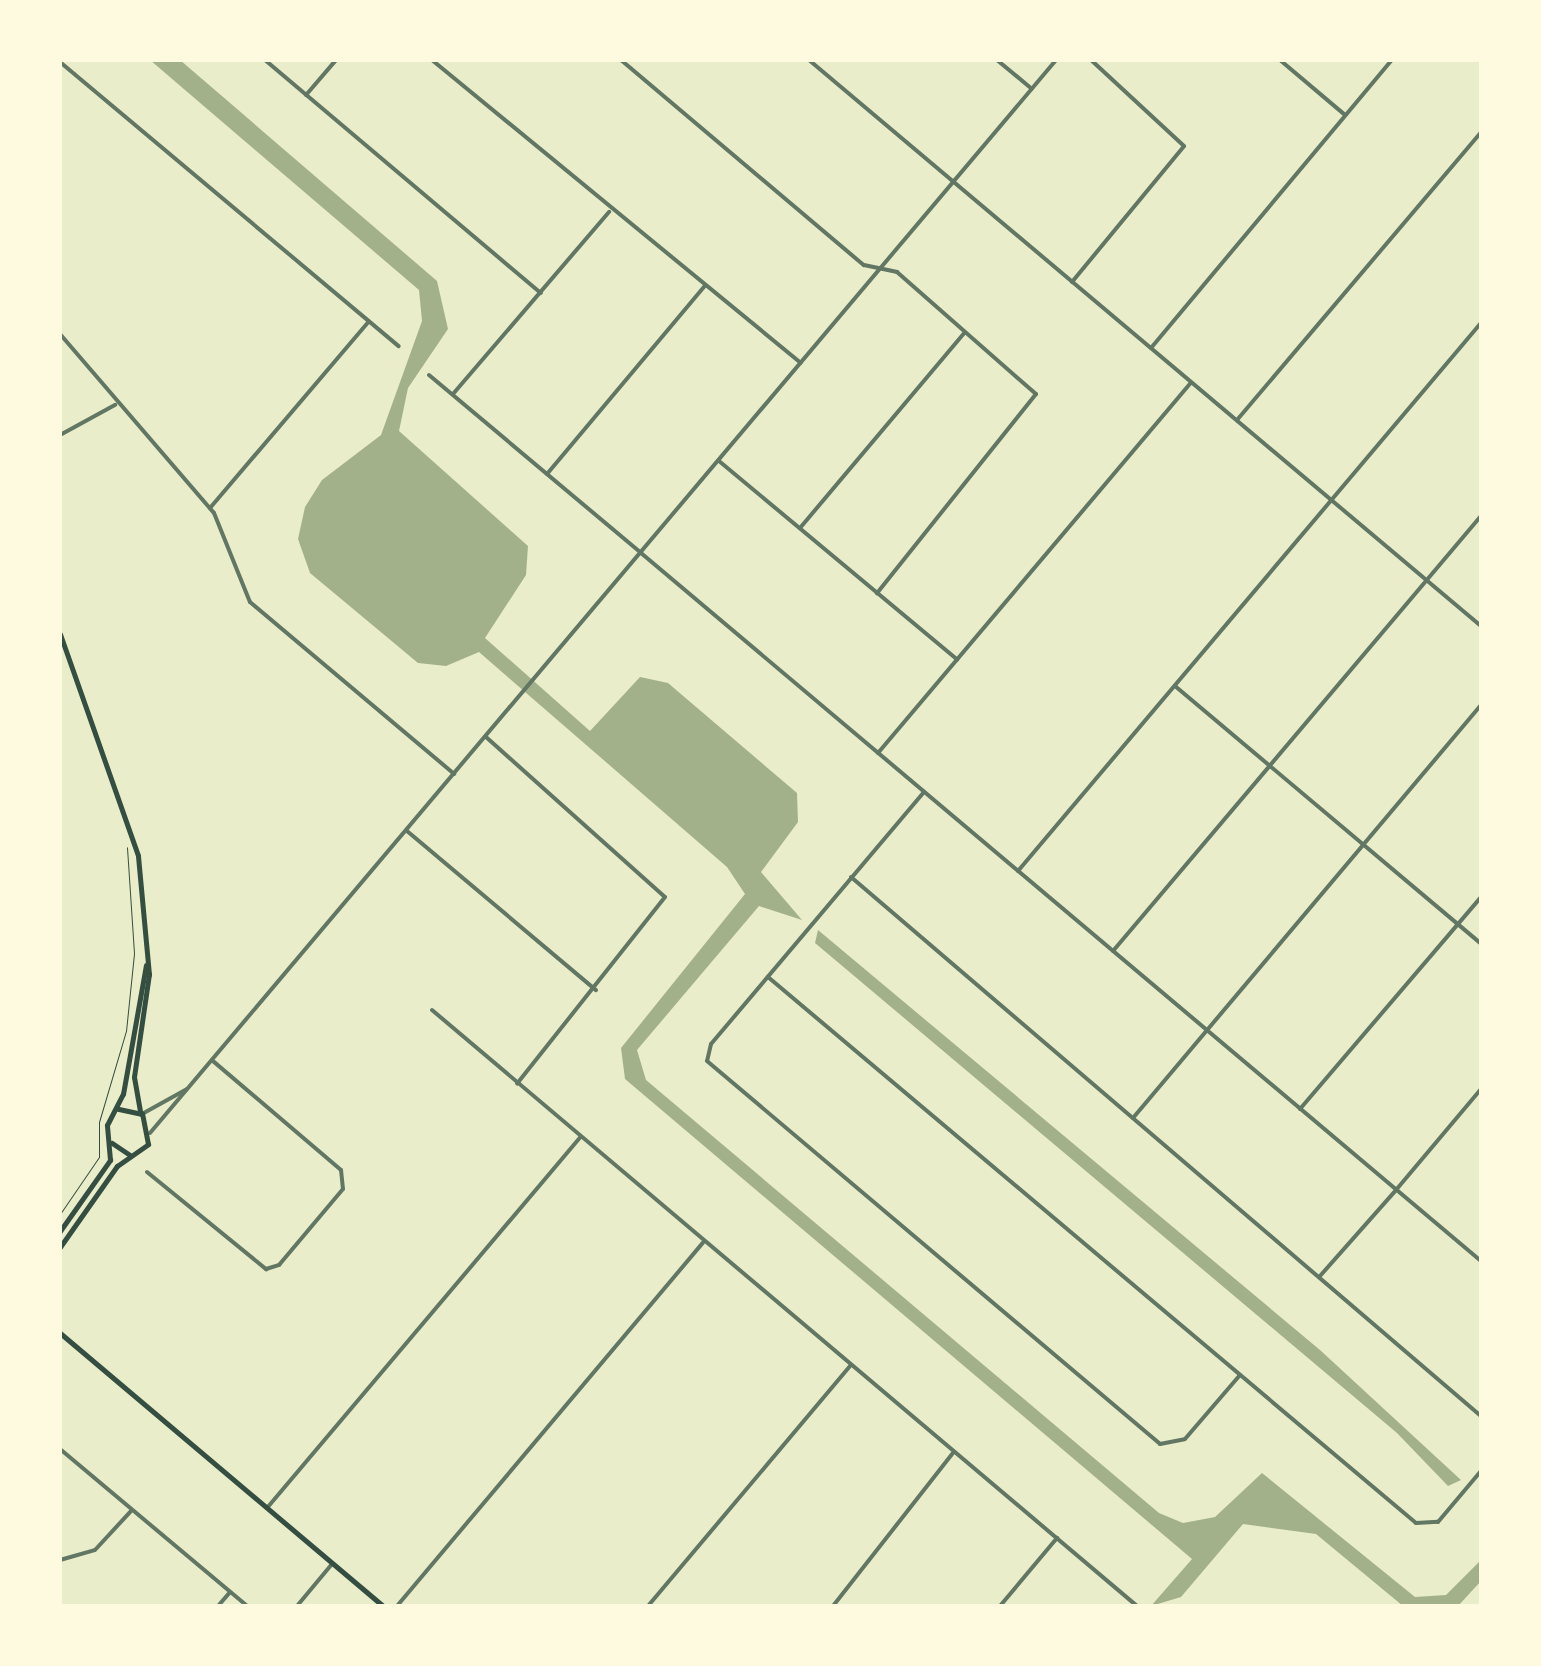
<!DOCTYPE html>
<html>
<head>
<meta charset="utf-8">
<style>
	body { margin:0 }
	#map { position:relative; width:1541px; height:1666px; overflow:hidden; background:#e9edc9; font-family:Overpass,sans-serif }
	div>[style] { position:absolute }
	.water>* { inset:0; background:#a3b18a }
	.path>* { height:1px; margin:-0.5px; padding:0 0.5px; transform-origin:0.5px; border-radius:0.5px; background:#344e41 }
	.minor>* { height:4px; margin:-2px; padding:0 2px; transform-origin:2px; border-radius:2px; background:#617663 }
	.tertiary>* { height:4px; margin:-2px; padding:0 2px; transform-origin:2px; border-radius:2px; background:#617663 }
	.secondary>* { height:5px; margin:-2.5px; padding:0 2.5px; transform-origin:2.5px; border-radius:2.5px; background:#344e41 }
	span { translate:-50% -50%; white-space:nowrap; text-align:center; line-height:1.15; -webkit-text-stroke:8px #fefae0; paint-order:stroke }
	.frame { position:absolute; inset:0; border:62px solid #fefae0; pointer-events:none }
</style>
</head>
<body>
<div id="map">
	<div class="water">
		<i style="clip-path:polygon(150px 60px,180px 60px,437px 281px,448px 329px,408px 388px,399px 431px,528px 546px,526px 575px,485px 638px,590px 731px,640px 677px,668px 683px,797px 793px,798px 822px,761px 872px,802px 920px,759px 906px,637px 1050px,646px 1080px,1159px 1513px,1183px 1523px,1215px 1517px,1262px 1473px,1415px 1597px,1446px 1595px,1481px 1560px,1481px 1581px,1458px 1606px,1403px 1606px,1316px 1534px,1243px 1524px,1181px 1597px,1151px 1606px,1192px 1559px,625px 1079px,621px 1048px,745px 894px,727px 867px,479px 652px,446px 666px,418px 663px,310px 573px,298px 539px,305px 507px,322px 480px,381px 435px,422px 321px,419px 290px)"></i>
		<i style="clip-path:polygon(818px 930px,1320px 1350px,1461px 1480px,1448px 1486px,1397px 1433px,815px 943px)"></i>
	</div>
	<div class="path">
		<i style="left:60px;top:1214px;width:69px;rotate:-55.6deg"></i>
		<i style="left:99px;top:1157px;width:35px;rotate:-90deg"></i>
		<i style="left:99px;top:1122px;width:95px;rotate:-73.5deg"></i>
		<i style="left:126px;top:1031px;width:78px;rotate:-84.1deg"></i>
		<i style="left:134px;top:953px;width:106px;rotate:-93.8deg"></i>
	</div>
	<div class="minor">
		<i style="left:265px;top:60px;width:361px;rotate:40.2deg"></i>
		<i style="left:432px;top:60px;width:477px;rotate:39.4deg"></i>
		<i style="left:621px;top:60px;width:318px;rotate:40.2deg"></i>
		<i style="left:864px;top:265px;width:34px;rotate:12deg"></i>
		<i style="left:897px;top:272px;width:185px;rotate:41.3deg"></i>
		<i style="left:1036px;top:394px;width:255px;rotate:128.6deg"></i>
		<i style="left:809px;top:60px;width:879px;rotate:40.11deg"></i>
		<i style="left:997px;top:60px;width:45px;rotate:39.6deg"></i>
		<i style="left:1280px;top:60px;width:85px;rotate:40.2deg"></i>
		<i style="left:60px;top:62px;width:442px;rotate:40deg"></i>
		<i style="left:306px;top:95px;width:46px;rotate:-49.4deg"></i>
		<i style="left:1072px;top:282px;width:176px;rotate:-50.5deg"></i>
		<i style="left:1184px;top:146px;width:127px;rotate:-137.2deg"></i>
		<i style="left:60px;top:334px;width:236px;rotate:49.3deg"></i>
		<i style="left:214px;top:513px;width:96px;rotate:68deg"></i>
		<i style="left:250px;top:602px;width:267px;rotate:40.1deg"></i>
		<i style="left:1151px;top:348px;width:376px;rotate:-50.1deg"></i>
		<i style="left:429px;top:375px;width:277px;rotate:40deg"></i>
		<i style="left:453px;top:394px;width:240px;rotate:-49.4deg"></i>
		<i style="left:1237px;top:420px;width:377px;rotate:-49.7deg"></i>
		<i style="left:60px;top:435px;width:63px;rotate:-28.6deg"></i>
		<i style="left:719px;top:461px;width:310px;rotate:39.8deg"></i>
		<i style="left:547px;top:474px;width:246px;rotate:-50deg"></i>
		<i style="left:210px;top:508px;width:245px;rotate:-49.6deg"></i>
		<i style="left:800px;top:528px;width:255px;rotate:-49.9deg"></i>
		<i style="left:1175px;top:686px;width:400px;rotate:40.1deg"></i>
		<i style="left:486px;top:737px;width:240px;rotate:41.8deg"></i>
		<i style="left:665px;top:897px;width:238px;rotate:128.4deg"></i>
		<i style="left:878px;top:753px;width:485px;rotate:-49.8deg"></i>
		<i style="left:924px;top:792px;width:330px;rotate:130.2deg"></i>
		<i style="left:711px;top:1044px;width:17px;rotate:103deg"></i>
		<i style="left:707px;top:1061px;width:593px;rotate:40.21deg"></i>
		<i style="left:1160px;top:1444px;width:25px;rotate:-11deg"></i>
		<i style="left:1185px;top:1439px;width:84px;rotate:-49.3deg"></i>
		<i style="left:407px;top:831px;width:247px;rotate:40.1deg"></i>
		<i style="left:851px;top:877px;width:829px;rotate:40.55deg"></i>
		<i style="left:1113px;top:951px;width:570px;rotate:-49.77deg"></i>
		<i style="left:768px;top:977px;width:847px;rotate:40.12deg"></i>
		<i style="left:1416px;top:1523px;width:22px;rotate:-3deg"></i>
		<i style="left:1438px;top:1522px;width:67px;rotate:-49.9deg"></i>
		<i style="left:432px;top:1010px;width:923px;rotate:40.21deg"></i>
		<i style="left:1300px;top:1109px;width:279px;rotate:-49.5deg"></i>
		<i style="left:1133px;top:1118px;width:540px;rotate:-49.88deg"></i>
		<i style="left:147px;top:1172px;width:154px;rotate:39.2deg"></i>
		<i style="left:266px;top:1269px;width:14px;rotate:-17deg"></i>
		<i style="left:279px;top:1265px;width:99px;rotate:-49.9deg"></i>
		<i style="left:343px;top:1189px;width:19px;rotate:-96deg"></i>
		<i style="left:341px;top:1170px;width:168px;rotate:-139.6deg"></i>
		<i style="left:1320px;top:1276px;width:115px;rotate:-48.5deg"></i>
		<i style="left:60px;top:1449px;width:244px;rotate:40deg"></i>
		<i style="left:267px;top:1508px;width:485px;rotate:-49.8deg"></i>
		<i style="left:60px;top:1560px;width:36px;rotate:-16deg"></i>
		<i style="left:95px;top:1550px;width:53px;rotate:-47.3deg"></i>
		<i style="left:218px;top:1606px;width:18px;rotate:-49deg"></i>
		<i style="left:297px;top:1606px;width:55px;rotate:-50.2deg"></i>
		<i style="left:397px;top:1606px;width:475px;rotate:-49.9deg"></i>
		<i style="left:648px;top:1606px;width:315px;rotate:-49.9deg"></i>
		<i style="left:833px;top:1606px;width:194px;rotate:-51.9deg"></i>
		<i style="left:1000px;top:1606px;width:89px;rotate:-50deg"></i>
		<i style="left:1276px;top:1606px;width:14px"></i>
	</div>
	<div class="tertiary">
		<i style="left:641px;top:553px;width:1099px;rotate:40.13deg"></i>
		<i style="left:1018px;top:871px;width:717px;rotate:-49.81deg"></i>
		<i style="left:142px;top:1114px;width:51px;rotate:-29.1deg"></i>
		<i style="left:150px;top:1133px;width:1404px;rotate:-49.82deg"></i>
		<i style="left:1396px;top:1190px;width:132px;rotate:-49.9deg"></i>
	</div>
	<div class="secondary">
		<i style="left:60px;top:634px;width:235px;rotate:70.6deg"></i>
		<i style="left:138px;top:856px;width:119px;rotate:84.7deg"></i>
		<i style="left:149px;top:974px;width:104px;rotate:98.3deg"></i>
		<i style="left:134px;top:1077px;width:36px;rotate:80deg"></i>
		<i style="left:112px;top:1143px;width:22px;rotate:34deg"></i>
		<i style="left:60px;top:1231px;width:87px;rotate:-54.8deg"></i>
		<i style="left:110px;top:1160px;width:35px;rotate:-95deg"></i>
		<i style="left:107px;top:1125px;width:35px;rotate:-63deg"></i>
		<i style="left:123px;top:1094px;width:131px;rotate:-79.9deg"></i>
		<i style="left:60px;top:1247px;width:99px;rotate:-54.9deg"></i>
		<i style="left:117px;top:1166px;width:38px;rotate:-35deg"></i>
		<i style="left:148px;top:1144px;width:31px;rotate:-101deg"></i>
		<i style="left:142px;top:1114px;width:25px;rotate:-168deg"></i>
		<i style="left:60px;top:1333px;width:423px;rotate:40.2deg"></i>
	</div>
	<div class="frame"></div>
</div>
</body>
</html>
